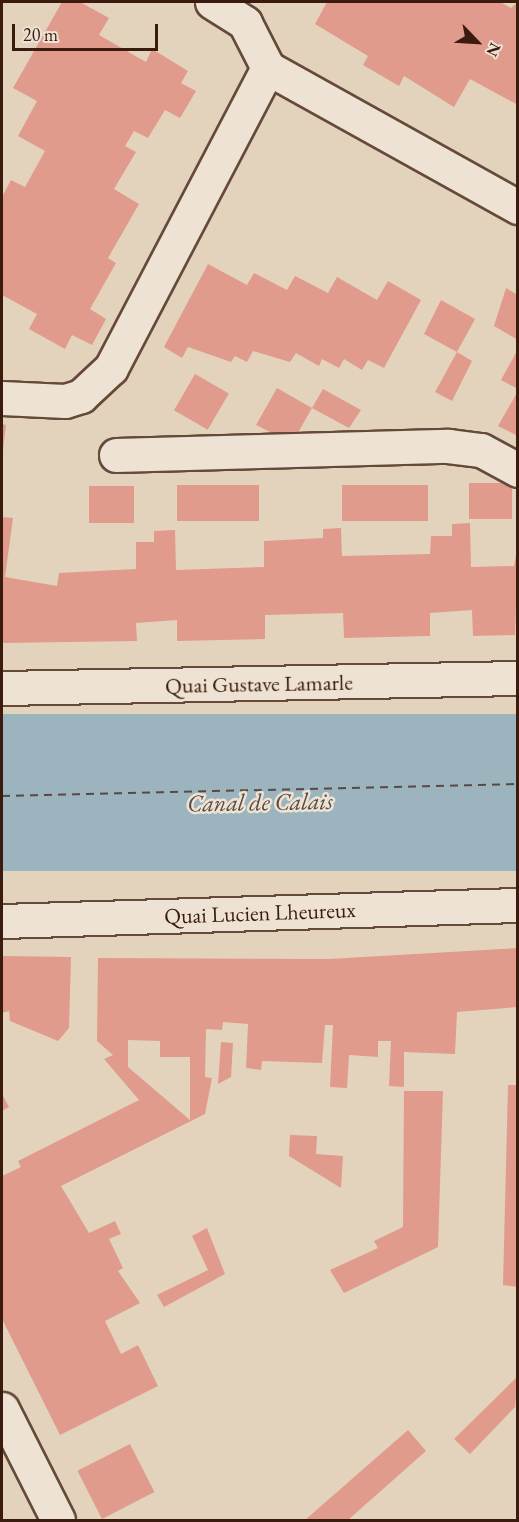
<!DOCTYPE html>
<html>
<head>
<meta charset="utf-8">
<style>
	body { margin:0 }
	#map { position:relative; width:519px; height:1522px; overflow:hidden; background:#e4d3bc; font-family:"EB Garamond",serif }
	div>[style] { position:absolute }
	.water>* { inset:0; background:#9cb4bd; transform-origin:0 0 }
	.ferry>* { height:1.5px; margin-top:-0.75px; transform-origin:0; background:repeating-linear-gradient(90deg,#584942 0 8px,transparent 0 14px) }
	.building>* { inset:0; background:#e09b8c; transform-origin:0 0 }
	.roads { filter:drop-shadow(2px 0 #654939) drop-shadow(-2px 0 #654939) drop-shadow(0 2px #654939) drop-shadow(0 -2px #654939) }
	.street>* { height:33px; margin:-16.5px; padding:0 16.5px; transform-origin:16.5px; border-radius:16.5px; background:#ede2d3 }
	.secondary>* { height:33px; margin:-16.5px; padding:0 16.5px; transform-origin:16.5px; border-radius:16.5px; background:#ede2d3 }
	span { translate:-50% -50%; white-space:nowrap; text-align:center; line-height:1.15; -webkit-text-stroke:5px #ede2d3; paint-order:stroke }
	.street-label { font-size:22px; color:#3b1b0d }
	.water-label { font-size:24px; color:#584942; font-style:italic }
	.frame { position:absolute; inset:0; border:3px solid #3b1b0d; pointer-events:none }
	.north { position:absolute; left:447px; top:12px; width:60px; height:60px; -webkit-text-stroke:4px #ede2d3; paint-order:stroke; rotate:115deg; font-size:16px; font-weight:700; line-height:24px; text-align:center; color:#3b1b0d }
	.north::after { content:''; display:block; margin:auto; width:21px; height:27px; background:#3b1b0d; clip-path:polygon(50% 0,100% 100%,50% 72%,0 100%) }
	.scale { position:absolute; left:12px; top:24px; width:146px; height:27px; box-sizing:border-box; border:3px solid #3b1b0d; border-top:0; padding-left:8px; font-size:18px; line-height:21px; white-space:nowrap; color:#3b1b0d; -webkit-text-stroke:4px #ede2d3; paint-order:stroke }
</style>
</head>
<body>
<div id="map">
	<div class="water">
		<i style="left:517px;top:714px;width:157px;height:515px;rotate:90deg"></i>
	</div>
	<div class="ferry">
		<i style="left:2px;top:796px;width:516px;rotate:-1.33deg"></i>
	</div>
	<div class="building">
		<i style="clip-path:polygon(62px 2px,80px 2px,109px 18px,99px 35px,146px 62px,152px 49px,188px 71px,181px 83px,196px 91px,180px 118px,165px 110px,148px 138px,134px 131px,125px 146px,136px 152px,114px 189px,139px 204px,108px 258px,116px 263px,90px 309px,106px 319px,92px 345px,72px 335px,65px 349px,29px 329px,37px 314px,2px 295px,2px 197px,11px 180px,25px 187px,45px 151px,18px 136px,37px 101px,13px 88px)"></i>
		<i style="clip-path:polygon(327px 2px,500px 2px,511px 8px,518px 2px,518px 105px,470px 79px,454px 107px,404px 76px,399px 86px,363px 65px,368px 56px,315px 24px)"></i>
		<i style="clip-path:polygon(208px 264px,247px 285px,254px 273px,287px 290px,295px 276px,328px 293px,337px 277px,377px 300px,388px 281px,421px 300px,384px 368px,368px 360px,362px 370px,344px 359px,339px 368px,322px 359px,319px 366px,296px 353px,290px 362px,253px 351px,247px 362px,235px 356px,231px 362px,188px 347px,182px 358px,164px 347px)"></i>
		<i style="clip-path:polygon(506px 288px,518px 295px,518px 340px,494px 326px)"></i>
		<i style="clip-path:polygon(441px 300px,475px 319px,457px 352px,472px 361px,452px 401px,435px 392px,457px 352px,424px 334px)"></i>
		<i style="clip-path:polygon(518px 349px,518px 389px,501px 380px)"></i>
		<i style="left:195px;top:374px;width:39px;height:42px;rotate:30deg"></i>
		<i style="clip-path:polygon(277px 388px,312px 408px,323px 389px,361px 410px,349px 428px,312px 408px,292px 443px,256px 425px)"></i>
		<i style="clip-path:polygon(518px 391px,518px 436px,498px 426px)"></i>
		<i style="clip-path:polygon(2px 424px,6px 425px,3px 450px,2px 450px)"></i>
		<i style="left:469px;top:483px;width:43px;height:36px"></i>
		<i style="left:177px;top:485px;width:82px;height:36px"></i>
		<i style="left:342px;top:485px;width:86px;height:36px"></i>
		<i style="left:89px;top:486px;width:45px;height:37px"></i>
		<i style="clip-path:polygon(2px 517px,13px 518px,5px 577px,57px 586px,59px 573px,136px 569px,136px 542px,154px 542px,154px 531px,175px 530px,176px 570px,264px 567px,264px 541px,323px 538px,323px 529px,341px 528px,342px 556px,430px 554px,431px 536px,452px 536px,452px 524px,470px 523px,471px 567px,514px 566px,518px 544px,515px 635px,473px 636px,472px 610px,430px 613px,430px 636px,344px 638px,343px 613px,265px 615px,265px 639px,177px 641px,177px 620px,136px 623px,137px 641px,2px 643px)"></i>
		<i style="clip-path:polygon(evenodd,518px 948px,518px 1007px,457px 1012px,455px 1054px,404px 1052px,404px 1087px,389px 1086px,391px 1041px,378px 1041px,378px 1057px,349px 1055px,347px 1088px,330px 1087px,333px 1025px,325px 1025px,322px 1063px,262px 1061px,261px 1070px,246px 1068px,248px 1024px,223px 1022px,222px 1030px,206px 1029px,205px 1077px,212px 1078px,205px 1114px,61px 1186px,89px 1233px,115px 1221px,121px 1234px,109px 1239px,123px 1268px,118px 1271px,140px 1303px,105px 1321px,121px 1354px,138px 1345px,158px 1386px,60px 1435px,2px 1319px,2px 1176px,21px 1167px,18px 1161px,139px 1100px,104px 1059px,113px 1055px,97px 1041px,98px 958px,329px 959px,518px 948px,128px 1040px,160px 1041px,160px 1057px,190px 1057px,190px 1120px,128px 1067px,128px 1040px)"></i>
		<i style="clip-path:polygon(2px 956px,71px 957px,69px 1028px,58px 1041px,10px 1021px,9px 1011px,2px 1013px)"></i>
		<i style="clip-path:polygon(221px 1042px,233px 1043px,231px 1077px,218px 1084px)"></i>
		<i style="clip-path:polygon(508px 1085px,518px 1085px,518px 1287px,503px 1285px)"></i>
		<i style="clip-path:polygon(404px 1091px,443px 1091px,438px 1247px,344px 1293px,330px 1270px,378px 1248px,374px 1241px,403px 1227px)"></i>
		<i style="clip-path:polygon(2px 1094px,9px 1107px,2px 1111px)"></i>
		<i style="clip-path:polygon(290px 1135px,317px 1136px,316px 1154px,343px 1156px,341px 1188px,289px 1156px)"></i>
		<i style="clip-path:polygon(207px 1228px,225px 1274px,164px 1307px,157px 1295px,208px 1270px,192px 1236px)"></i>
		<i style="clip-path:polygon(518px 1376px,515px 1407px,470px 1454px,454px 1439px)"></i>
		<i style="clip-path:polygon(408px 1430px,426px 1451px,348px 1520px,305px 1520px)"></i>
		<i style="left:130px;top:1444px;width:54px;height:59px;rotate:63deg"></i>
	</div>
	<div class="roads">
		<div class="street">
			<i style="left:212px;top:2px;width:39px;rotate:32deg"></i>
			<i style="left:245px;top:23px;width:51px;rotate:62.9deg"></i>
			<i style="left:268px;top:68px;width:286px;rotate:29.1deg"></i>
			<i style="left:2px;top:398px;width:63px;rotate:2.7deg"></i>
			<i style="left:65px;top:401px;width:17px;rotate:-17deg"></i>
			<i style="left:81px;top:396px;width:41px;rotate:-43deg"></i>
			<i style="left:111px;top:368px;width:339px;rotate:-62.4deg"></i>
			<i style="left:116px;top:455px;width:332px;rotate:-1.6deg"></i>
			<i style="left:448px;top:446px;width:33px;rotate:7deg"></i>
			<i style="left:481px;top:450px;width:42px;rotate:28.4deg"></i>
			<i style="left:2px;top:688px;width:516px;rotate:-1.11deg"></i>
			<i style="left:2px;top:1409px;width:124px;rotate:63.2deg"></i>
		</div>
		<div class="secondary">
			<i style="left:2px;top:921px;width:516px;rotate:-1.78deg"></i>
		</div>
	</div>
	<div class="street-label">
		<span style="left:259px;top:684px;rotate:-1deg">Quai Gustave Lamarle</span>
		<span style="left:260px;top:913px;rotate:-2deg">Quai Lucien Lheureux</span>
	</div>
	<div class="water-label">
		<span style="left:260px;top:802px;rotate:-1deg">Canal de Calais</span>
	</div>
	<div class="frame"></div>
	<div class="north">N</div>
	<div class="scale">20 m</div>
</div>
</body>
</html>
